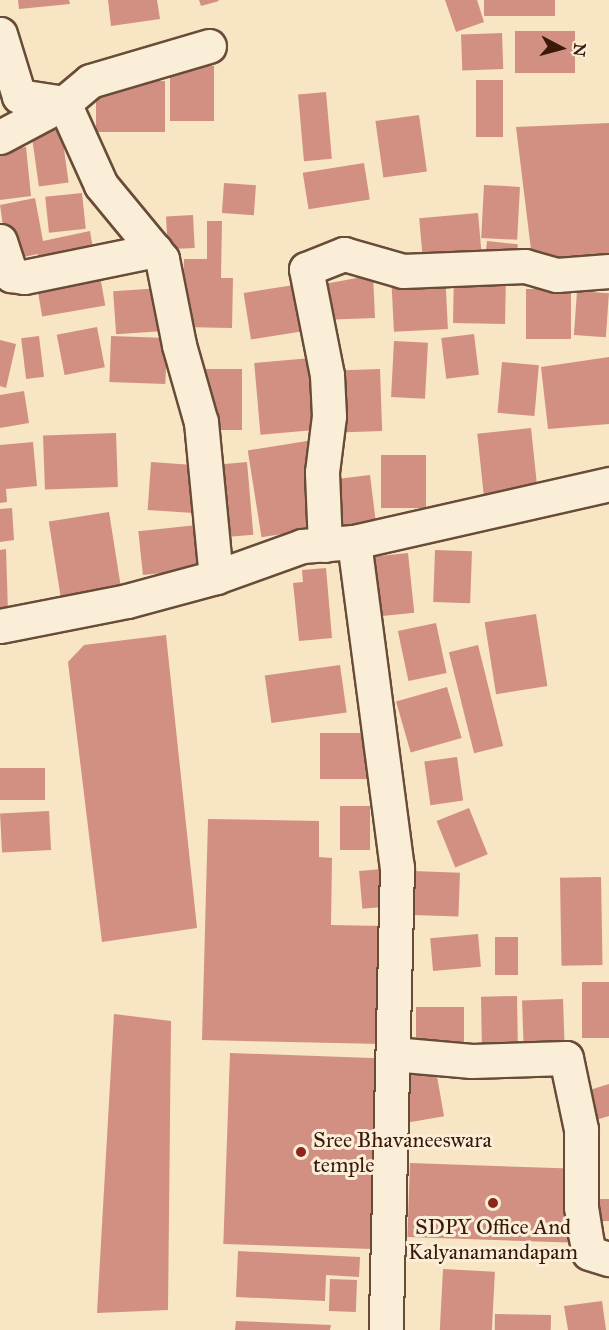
<!DOCTYPE html>
<html>
<head>
<meta charset="utf-8">
<style>
	body { margin:0 }
	#map { position:relative; width:609px; height:1330px; overflow:hidden; background:#f7e5c4; font-family:"IM FELL Great Primer",serif }
	div>[style] { position:absolute }
	.building>* { inset:0; background:#d29082; transform-origin:0 0 }
	.roads { filter:drop-shadow(2px 0 #694c38) drop-shadow(-2px 0 #694c38) drop-shadow(0 2px #694c38) drop-shadow(0 -2px #694c38) }
	.minor>* { height:33px; margin:-16.5px; padding:0 16.5px; transform-origin:16.5px; border-radius:16.5px; background:#faeed9 }
	.dots>* { width:16px; height:16px; translate:-50% -50%; box-sizing:border-box; border:3px solid #faeed9; border-radius:50% }
	span { translate:-50% -50%; white-space:nowrap; text-align:center; line-height:1.15; -webkit-text-stroke:6px #faeed9; paint-order:stroke }
	.poi-label { font-size:22px; color:#3a190a }
	.left { translate:0 -50%; text-align:left }
	.north { position:absolute; left:531px; top:18px; width:60px; height:60px; -webkit-text-stroke:4px #faeed9; paint-order:stroke; rotate:96deg; font-size:16px; font-weight:700; line-height:24px; text-align:center; color:#3a190a }
	.north::after { content:''; display:block; margin:auto; width:21px; height:27px; background:#3a190a; clip-path:polygon(50% 0,100% 100%,50% 72%,0 100%) }
</style>
</head>
<body>
<div id="map">
	<div class="building">
		<i style="clip-path:polygon(18px 0,69px 0,70px 4px,19px 9px)"></i>
		<i style="clip-path:polygon(108px 0,157px 0,160px 19px,111px 26px)"></i>
		<i style="clip-path:polygon(199px 0,218px 0,219px 1px,201px 6px)"></i>
		<i style="clip-path:polygon(445px 0,477px 0,484px 22px,456px 32px)"></i>
		<i style="left:484px;top:0;width:71px;height:16px"></i>
		<i style="left:515px;top:31px;width:60px;height:42px"></i>
		<i style="left:502px;top:33px;width:36px;height:41px;rotate:88deg"></i>
		<i style="left:170px;top:66px;width:44px;height:55px"></i>
		<i style="left:476px;top:80px;width:27px;height:57px"></i>
		<i style="left:165px;top:81px;width:51px;height:69px;rotate:90deg"></i>
		<i style="left:326px;top:92px;width:67px;height:28px;rotate:85deg"></i>
		<i style="left:419px;top:115px;width:57px;height:44px;rotate:82deg"></i>
		<i style="left:60px;top:121px;width:62px;height:30px;rotate:82deg"></i>
		<i style="clip-path:polygon(609px 123px,609px 262px,533px 266px,516px 127px)"></i>
		<i style="clip-path:polygon(26px 147px,31px 196px,0 200px,0 150px)"></i>
		<i style="left:364px;top:163px;width:37px;height:62px;rotate:81deg"></i>
		<i style="left:224px;top:183px;width:32px;height:30px;rotate:4deg"></i>
		<i style="left:484px;top:185px;width:36px;height:53px;rotate:3deg"></i>
		<i style="left:82px;top:193px;width:36px;height:37px;rotate:84deg"></i>
		<i style="clip-path:polygon(35px 198px,43px 241px,90px 231px,95px 260px,42px 271px,38px 254px,8px 260px,0 205px)"></i>
		<i style="left:478px;top:213px;width:38px;height:59px;rotate:85deg"></i>
		<i style="left:193px;top:215px;width:33px;height:27px;rotate:87deg"></i>
		<i style="clip-path:polygon(207px 221px,222px 221px,221px 278px,233px 278px,232px 328px,182px 327px,184px 259px,207px 259px)"></i>
		<i style="left:487px;top:241px;width:31px;height:19px;rotate:6deg"></i>
		<i style="left:506px;top:269px;width:55px;height:52px;rotate:91deg"></i>
		<i style="left:99px;top:270px;width:36px;height:64px;rotate:80deg"></i>
		<i style="left:445px;top:273px;width:56px;height:54px;rotate:87deg"></i>
		<i style="clip-path:polygon(373px 275px,375px 318px,320px 320px,319px 285px)"></i>
		<i style="left:294px;top:285px;width:47px;height:51px;rotate:81deg"></i>
		<i style="left:161px;top:288px;width:43px;height:48px;rotate:86deg"></i>
		<i style="left:526px;top:289px;width:45px;height:50px"></i>
		<i style="left:577px;top:291px;width:32px;height:44px;rotate:4deg"></i>
		<i style="left:97px;top:327px;width:41px;height:41px;rotate:79deg"></i>
		<i style="left:474px;top:334px;width:41px;height:33px;rotate:83deg"></i>
		<i style="left:39px;top:336px;width:41px;height:18px;rotate:83deg"></i>
		<i style="left:111px;top:336px;width:56px;height:46px;rotate:2deg"></i>
		<i style="clip-path:polygon(0 340px,16px 344px,6px 388px,0 386px)"></i>
		<i style="left:394px;top:341px;width:34px;height:56px;rotate:3deg"></i>
		<i style="clip-path:polygon(609px 357px,609px 424px,548px 429px,541px 367px)"></i>
		<i style="left:311px;top:358px;width:72px;height:57px;rotate:85deg"></i>
		<i style="left:502px;top:362px;width:37px;height:51px;rotate:5deg"></i>
		<i style="left:206px;top:369px;width:36px;height:61px"></i>
		<i style="left:380px;top:369px;width:62px;height:44px;rotate:88deg"></i>
		<i style="clip-path:polygon(24px 391px,29px 423px,0 428px,0 395px)"></i>
		<i style="left:531px;top:428px;width:65px;height:54px;rotate:84deg"></i>
		<i style="left:116px;top:433px;width:54px;height:73px;rotate:88deg"></i>
		<i style="left:307px;top:441px;width:88px;height:60px;rotate:81deg"></i>
		<i style="clip-path:polygon(33px 442px,37px 486px,6px 489px,7px 502px,0 503px,0 445px)"></i>
		<i style="left:381px;top:455px;width:45px;height:53px"></i>
		<i style="left:151px;top:462px;width:46px;height:48px;rotate:4deg"></i>
		<i style="left:247px;top:462px;width:73px;height:39px;rotate:85deg"></i>
		<i style="left:370px;top:475px;width:56px;height:44px;rotate:83deg"></i>
		<i style="clip-path:polygon(12px 508px,14px 540px,0 542px,0 509px)"></i>
		<i style="left:109px;top:512px;width:90px;height:61px;rotate:81deg"></i>
		<i style="left:197px;top:525px;width:44px;height:59px;rotate:84deg"></i>
		<i style="clip-path:polygon(6px 549px,8px 612px,0 612px,0 550px)"></i>
		<i style="left:435px;top:550px;width:37px;height:52px;rotate:2deg"></i>
		<i style="left:408px;top:553px;width:60px;height:42px;rotate:84deg"></i>
		<i style="clip-path:polygon(326px 568px,332px 638px,299px 641px,293px 583px,303px 582px,302px 570px)"></i>
		<i style="left:536px;top:614px;width:73px;height:52px;rotate:81deg"></i>
		<i style="left:436px;top:623px;width:51px;height:39px;rotate:78deg"></i>
		<i style="clip-path:polygon(166px 635px,197px 928px,102px 942px,68px 662px,84px 645px)"></i>
		<i style="left:478px;top:645px;width:104px;height:30px;rotate:76deg"></i>
		<i style="left:340px;top:665px;width:48px;height:76px;rotate:82deg"></i>
		<i style="left:447px;top:687px;width:53px;height:53px;rotate:74deg"></i>
		<i style="left:373px;top:733px;width:46px;height:53px;rotate:90deg"></i>
		<i style="left:457px;top:757px;width:44px;height:33px;rotate:82deg"></i>
		<i style="left:45px;top:768px;width:32px;height:45px;rotate:90deg"></i>
		<i style="left:340px;top:806px;width:30px;height:44px"></i>
		<i style="left:469px;top:808px;width:50px;height:35px;rotate:68deg"></i>
		<i style="left:49px;top:811px;width:39px;height:49px;rotate:87deg"></i>
		<i style="clip-path:polygon(208px 819px,319px 821px,319px 857px,332px 858px,331px 925px,385px 926px,382px 1044px,202px 1040px)"></i>
		<i style="left:382px;top:869px;width:38px;height:23px;rotate:85deg"></i>
		<i style="left:413px;top:871px;width:47px;height:44px;rotate:2deg"></i>
		<i style="left:601px;top:877px;width:88px;height:41px;rotate:89deg"></i>
		<i style="left:478px;top:934px;width:33px;height:48px;rotate:85deg"></i>
		<i style="left:495px;top:937px;width:23px;height:38px"></i>
		<i style="left:609px;top:982px;width:56px;height:27px;rotate:90deg"></i>
		<i style="left:517px;top:996px;width:52px;height:36px;rotate:89deg"></i>
		<i style="left:563px;top:999px;width:48px;height:41px;rotate:88deg"></i>
		<i style="left:416px;top:1007px;width:48px;height:44px"></i>
		<i style="clip-path:polygon(114px 1014px,171px 1021px,168px 1310px,97px 1313px)"></i>
		<i style="left:230px;top:1053px;width:149px;height:191px;rotate:2deg"></i>
		<i style="left:435px;top:1065px;width:52px;height:35px;rotate:80deg"></i>
		<i style="clip-path:polygon(609px 1084px,609px 1116px,589px 1122px,580px 1093px)"></i>
		<i style="left:410px;top:1163px;width:168px;height:74px;rotate:2deg"></i>
		<i style="left:585px;top:1199px;width:24px;height:22px"></i>
		<i style="clip-path:polygon(238px 1251px,360px 1257px,359px 1277px,326px 1275px,325px 1301px,236px 1297px)"></i>
		<i style="left:443px;top:1269px;width:52px;height:61px;rotate:3deg"></i>
		<i style="left:330px;top:1279px;width:27px;height:32px;rotate:2deg"></i>
		<i style="clip-path:polygon(602px 1301px,606px 1330px,568px 1330px,564px 1306px)"></i>
		<i style="left:495px;top:1314px;width:56px;height:16px;rotate:1deg"></i>
		<i style="clip-path:polygon(236px 1321px,331px 1325px,330px 1330px,235px 1330px)"></i>
	</div>
	<div class="roads">
		<div class="minor">
			<i style="left:0;top:34px;width:65px;rotate:73deg"></i>
			<i style="left:19px;top:96px;width:46px;rotate:8.8deg"></i>
			<i style="left:64px;top:103px;width:90px;rotate:65.7deg"></i>
			<i style="left:101px;top:185px;width:96px;rotate:50.5deg"></i>
			<i style="left:162px;top:259px;width:88px;rotate:78.8deg"></i>
			<i style="left:179px;top:345px;width:80px;rotate:74.1deg"></i>
			<i style="left:201px;top:422px;width:156px;rotate:84.5deg"></i>
			<i style="left:0;top:137px;width:72px;rotate:-28deg"></i>
			<i style="left:64px;top:103px;width:34px;rotate:-40deg"></i>
			<i style="left:90px;top:81px;width:124px;rotate:-16.4deg"></i>
			<i style="left:0;top:241px;width:36px;rotate:72deg"></i>
			<i style="left:11px;top:275px;width:13px;rotate:9deg"></i>
			<i style="left:24px;top:277px;width:134px;rotate:-11.6deg"></i>
			<i style="left:354px;top:542px;width:328px;rotate:82.5deg"></i>
			<i style="left:397px;top:867px;width:463px;rotate:91.4deg"></i>
			<i style="left:325px;top:545px;width:73px;rotate:-92.4deg"></i>
			<i style="left:322px;top:472px;width:56px;rotate:-82.9deg"></i>
			<i style="left:329px;top:416px;width:41px;rotate:-92.8deg"></i>
			<i style="left:327px;top:375px;width:108px;rotate:-101.2deg"></i>
			<i style="left:306px;top:269px;width:41px;rotate:-21.5deg"></i>
			<i style="left:344px;top:254px;width:61px;rotate:16.1deg"></i>
			<i style="left:403px;top:271px;width:122px;rotate:-2.3deg"></i>
			<i style="left:525px;top:266px;width:33px;rotate:16deg"></i>
			<i style="left:557px;top:275px;width:52px;rotate:-4.4deg"></i>
			<i style="left:0;top:626px;width:129px;rotate:-11.1deg"></i>
			<i style="left:127px;top:601px;width:92px;rotate:-15.1deg"></i>
			<i style="left:216px;top:577px;width:91px;rotate:-19.8deg"></i>
			<i style="left:302px;top:546px;width:52px;rotate:-4.4deg"></i>
			<i style="left:354px;top:542px;width:262px;rotate:-12.8deg"></i>
			<i style="left:393px;top:1054px;width:79px;rotate:5.1deg"></i>
			<i style="left:472px;top:1061px;width:94px;rotate:-1.8deg"></i>
			<i style="left:566px;top:1058px;width:73px;rotate:78.1deg"></i>
			<i style="left:581px;top:1129px;width:78px;rotate:90deg"></i>
			<i style="left:581px;top:1207px;width:26px;rotate:81deg"></i>
			<i style="left:585px;top:1233px;width:20px;rotate:79deg"></i>
			<i style="left:589px;top:1253px;width:21px;rotate:17deg"></i>
		</div>
	</div>
	<div class="dots">
		<i style="left:301px;top:1152px;background:#8f2418"></i>
		<i style="left:493px;top:1203px;background:#8f2418"></i>
	</div>
	<div class="poi-label">
		<span class="left" style="left:313px;top:1152px">Sree Bhavaneeswara<br>temple</span>
		<span style="left:493px;top:1239px">SDPY Office And<br>Kalyanamandapam</span>
	</div>
	<div class="north">N</div>
</div>
</body>
</html>
